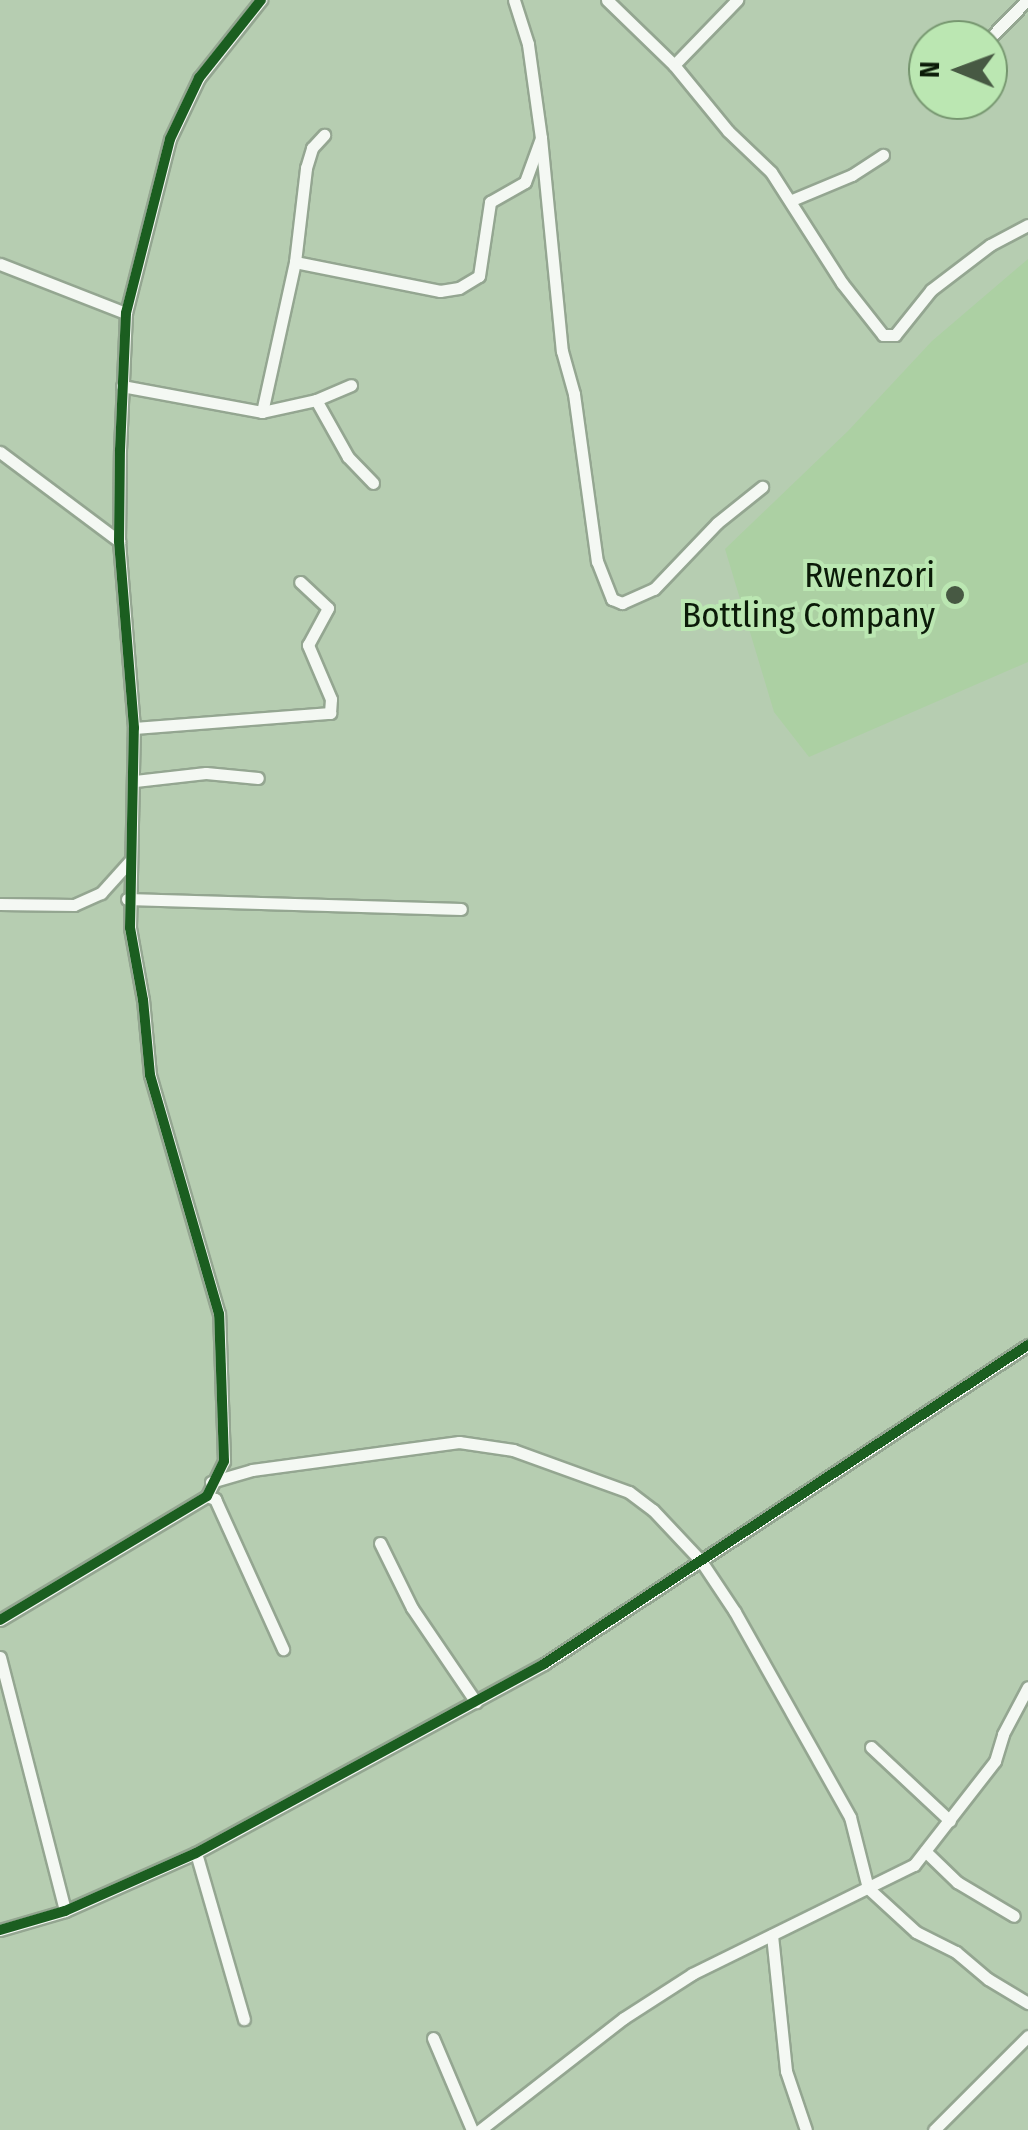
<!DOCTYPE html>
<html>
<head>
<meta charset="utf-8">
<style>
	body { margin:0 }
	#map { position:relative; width:1028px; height:2130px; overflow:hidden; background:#b6cdb1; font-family:"Fira Sans Condensed",sans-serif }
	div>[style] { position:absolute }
	.built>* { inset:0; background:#acd0a3 }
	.roads { filter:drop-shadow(2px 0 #94a691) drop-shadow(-2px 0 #94a691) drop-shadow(0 2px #94a691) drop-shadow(0 -2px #94a691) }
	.street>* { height:11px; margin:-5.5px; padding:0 5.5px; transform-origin:5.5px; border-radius:5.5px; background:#f4f8f3 }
	.cycleway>* { height:10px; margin:-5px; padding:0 5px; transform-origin:5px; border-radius:5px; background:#1b5e20 }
	.dots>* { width:28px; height:28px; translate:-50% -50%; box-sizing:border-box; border:5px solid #bbe7b2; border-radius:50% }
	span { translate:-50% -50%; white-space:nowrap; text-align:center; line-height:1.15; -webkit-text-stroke:8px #bbe7b2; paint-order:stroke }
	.poi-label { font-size:35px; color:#0b1b08 }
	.right { translate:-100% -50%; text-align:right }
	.north { position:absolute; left:908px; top:20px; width:100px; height:100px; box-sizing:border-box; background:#bbe7b2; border:2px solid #75956e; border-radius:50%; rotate:271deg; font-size:28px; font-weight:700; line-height:40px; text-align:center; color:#0b1b08 }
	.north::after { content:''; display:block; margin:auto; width:35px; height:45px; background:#475943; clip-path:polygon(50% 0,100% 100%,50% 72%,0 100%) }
</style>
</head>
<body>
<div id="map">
	<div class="built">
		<i style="clip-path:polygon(1028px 259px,1028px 662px,809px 757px,774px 712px,725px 549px,848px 431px,932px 341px)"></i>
	</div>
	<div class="roads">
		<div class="street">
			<i style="left:607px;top:0;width:93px;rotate:44.1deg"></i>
			<i style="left:674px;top:65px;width:85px;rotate:50.7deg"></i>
			<i style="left:728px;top:131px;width:59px;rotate:43.6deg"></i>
			<i style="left:771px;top:172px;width:132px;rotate:57.4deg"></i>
			<i style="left:842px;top:283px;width:66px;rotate:51.7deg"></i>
			<i style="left:883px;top:335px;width:12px"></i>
			<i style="left:895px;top:335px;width:58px;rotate:-51.3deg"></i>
			<i style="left:931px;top:290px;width:74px;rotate:-37.3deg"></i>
			<i style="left:990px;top:245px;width:43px;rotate:-27.8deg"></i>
			<i style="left:988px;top:40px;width:56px;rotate:-45.7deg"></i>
			<i style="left:674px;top:65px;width:91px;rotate:-45.9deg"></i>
			<i style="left:541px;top:138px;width:214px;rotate:84.4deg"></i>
			<i style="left:562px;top:351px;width:45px;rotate:74.4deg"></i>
			<i style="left:574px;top:394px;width:169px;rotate:82.2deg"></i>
			<i style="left:597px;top:561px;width:41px;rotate:68.5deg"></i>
			<i style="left:612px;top:599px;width:11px;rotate:22deg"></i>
			<i style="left:622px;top:603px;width:35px;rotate:-24deg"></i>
			<i style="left:654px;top:589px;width:91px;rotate:-46.3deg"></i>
			<i style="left:717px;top:523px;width:58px;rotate:-38.7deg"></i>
			<i style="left:792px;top:200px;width:65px;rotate:-22.6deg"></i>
			<i style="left:852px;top:175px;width:37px;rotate:-33deg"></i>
			<i style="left:295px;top:262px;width:148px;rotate:11.3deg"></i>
			<i style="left:440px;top:291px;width:19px;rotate:-9deg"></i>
			<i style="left:459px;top:288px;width:23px;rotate:-31deg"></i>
			<i style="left:479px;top:276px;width:75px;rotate:-81.5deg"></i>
			<i style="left:490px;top:202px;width:40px;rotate:-29.7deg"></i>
			<i style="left:525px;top:182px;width:47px;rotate:-70deg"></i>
			<i style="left:541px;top:138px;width:95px;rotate:-97.9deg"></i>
			<i style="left:528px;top:44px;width:46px;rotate:-107.7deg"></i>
			<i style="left:0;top:264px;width:135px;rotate:21.3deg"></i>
			<i style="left:122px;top:386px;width:142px;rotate:10.5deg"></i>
			<i style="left:262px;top:412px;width:55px;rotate:-12.5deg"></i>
			<i style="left:316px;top:400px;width:38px;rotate:-23deg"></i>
			<i style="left:316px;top:400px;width:65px;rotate:60.7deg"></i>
			<i style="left:348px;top:457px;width:36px;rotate:46deg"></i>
			<i style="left:262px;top:412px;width:154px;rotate:-77.6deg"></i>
			<i style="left:295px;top:262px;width:95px;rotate:-83.3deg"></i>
			<i style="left:306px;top:168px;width:21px;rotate:-73deg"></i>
			<i style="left:312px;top:148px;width:18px;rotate:-47deg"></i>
			<i style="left:0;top:452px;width:149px;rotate:36.8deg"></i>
			<i style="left:134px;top:728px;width:197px;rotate:-4.4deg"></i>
			<i style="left:330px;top:713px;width:14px;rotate:-86deg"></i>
			<i style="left:331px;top:699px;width:59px;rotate:-113.1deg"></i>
			<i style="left:308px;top:645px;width:42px;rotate:-61.6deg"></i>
			<i style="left:328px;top:608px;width:38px;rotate:-137deg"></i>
			<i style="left:135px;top:781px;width:71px;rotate:-6.4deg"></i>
			<i style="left:206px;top:773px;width:52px;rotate:5.5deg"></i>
			<i style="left:127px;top:899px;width:334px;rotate:1.7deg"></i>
			<i style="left:0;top:904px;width:74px;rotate:0.8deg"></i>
			<i style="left:74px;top:905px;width:30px;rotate:-24deg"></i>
			<i style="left:101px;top:893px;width:42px;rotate:-47.9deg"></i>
			<i style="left:211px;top:1482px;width:43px;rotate:-16.3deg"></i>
			<i style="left:252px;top:1470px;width:209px;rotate:-7.7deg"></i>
			<i style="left:459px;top:1442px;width:55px;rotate:8.4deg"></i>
			<i style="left:513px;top:1450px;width:123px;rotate:19.9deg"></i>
			<i style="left:629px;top:1492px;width:30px;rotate:37deg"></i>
			<i style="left:653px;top:1510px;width:70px;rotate:46.7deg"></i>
			<i style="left:701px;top:1561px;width:61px;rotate:56.3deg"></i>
			<i style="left:735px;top:1612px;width:235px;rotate:60.7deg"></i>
			<i style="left:850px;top:1817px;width:73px;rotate:75.8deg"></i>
			<i style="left:868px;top:1888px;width:65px;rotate:42.5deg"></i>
			<i style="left:916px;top:1932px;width:45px;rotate:26.6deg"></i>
			<i style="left:956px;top:1952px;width:42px;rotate:40.2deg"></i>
			<i style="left:988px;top:1979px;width:47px;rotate:31deg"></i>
			<i style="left:207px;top:1496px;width:9px;rotate:21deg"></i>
			<i style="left:215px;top:1499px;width:165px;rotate:65.6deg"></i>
			<i style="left:380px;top:1543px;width:72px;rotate:63.8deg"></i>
			<i style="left:412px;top:1608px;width:114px;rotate:55.8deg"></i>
			<i style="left:0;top:1620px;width:241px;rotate:-30.9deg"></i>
			<i style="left:207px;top:1496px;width:39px;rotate:-64deg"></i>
			<i style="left:224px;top:1461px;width:147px;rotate:-91.9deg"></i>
			<i style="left:219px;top:1314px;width:249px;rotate:-106.1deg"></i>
			<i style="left:150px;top:1075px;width:75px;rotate:-95.3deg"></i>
			<i style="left:143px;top:1000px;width:73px;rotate:-100.2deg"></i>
			<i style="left:130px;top:928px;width:200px;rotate:-88.9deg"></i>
			<i style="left:134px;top:728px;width:188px;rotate:-94.6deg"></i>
			<i style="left:119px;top:541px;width:91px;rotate:-89.4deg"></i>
			<i style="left:120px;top:450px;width:137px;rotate:-87.5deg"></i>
			<i style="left:126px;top:313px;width:179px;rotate:-75.8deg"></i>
			<i style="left:170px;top:139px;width:68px;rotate:-64.6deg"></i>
			<i style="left:199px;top:78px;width:100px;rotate:-51.5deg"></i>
			<i style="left:0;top:1657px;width:262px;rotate:75.6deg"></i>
			<i style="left:871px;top:1747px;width:108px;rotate:43.1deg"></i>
			<i style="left:925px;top:1851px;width:45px;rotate:44.1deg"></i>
			<i style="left:957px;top:1882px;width:66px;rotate:30.8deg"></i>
			<i style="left:196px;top:1853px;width:173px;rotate:73.9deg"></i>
			<i style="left:0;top:1930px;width:68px;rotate:-16.3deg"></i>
			<i style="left:65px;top:1911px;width:143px;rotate:-23.9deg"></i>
			<i style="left:196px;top:1853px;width:396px;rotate:-28.5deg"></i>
			<i style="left:544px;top:1664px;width:580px;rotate:-33.39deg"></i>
			<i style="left:772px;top:1935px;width:137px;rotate:84.1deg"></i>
			<i style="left:786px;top:2071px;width:62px;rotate:71.3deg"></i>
			<i style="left:433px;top:2038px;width:100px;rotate:67deg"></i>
			<i style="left:480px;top:2130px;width:182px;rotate:-37.9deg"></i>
			<i style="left:624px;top:2018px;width:81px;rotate:-32.9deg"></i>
			<i style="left:692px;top:1974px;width:247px;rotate:-26.2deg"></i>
			<i style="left:914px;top:1865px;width:132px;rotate:-52.1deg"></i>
			<i style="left:995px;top:1761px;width:28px;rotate:-73deg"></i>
			<i style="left:1003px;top:1734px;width:53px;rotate:-62deg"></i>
			<i style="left:934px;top:2130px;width:133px;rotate:-45deg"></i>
		</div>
	</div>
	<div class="cycleway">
		<i style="left:0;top:1620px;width:241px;rotate:-30.9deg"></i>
		<i style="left:207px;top:1496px;width:39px;rotate:-64deg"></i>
		<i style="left:224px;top:1461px;width:147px;rotate:-91.9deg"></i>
		<i style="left:219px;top:1314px;width:249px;rotate:-106.1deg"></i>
		<i style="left:150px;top:1075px;width:75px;rotate:-95.3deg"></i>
		<i style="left:143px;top:1000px;width:73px;rotate:-100.2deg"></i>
		<i style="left:130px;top:928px;width:200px;rotate:-88.9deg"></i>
		<i style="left:134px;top:728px;width:188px;rotate:-94.6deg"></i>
		<i style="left:119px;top:541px;width:91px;rotate:-89.4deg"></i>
		<i style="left:120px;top:450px;width:137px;rotate:-87.5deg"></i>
		<i style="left:126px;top:313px;width:179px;rotate:-75.8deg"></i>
		<i style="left:170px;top:139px;width:68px;rotate:-64.6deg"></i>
		<i style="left:199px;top:78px;width:100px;rotate:-51.5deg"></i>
		<i style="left:0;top:1930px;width:68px;rotate:-16.3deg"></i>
		<i style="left:65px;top:1911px;width:143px;rotate:-23.9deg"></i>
		<i style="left:196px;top:1853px;width:396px;rotate:-28.5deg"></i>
		<i style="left:544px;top:1664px;width:580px;rotate:-33.39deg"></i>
	</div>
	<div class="dots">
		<i style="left:955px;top:595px;background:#475943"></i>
	</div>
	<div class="poi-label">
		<span class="right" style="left:935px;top:595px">Rwenzori<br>Bottling Company</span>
	</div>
	<div class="north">N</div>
</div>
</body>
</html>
